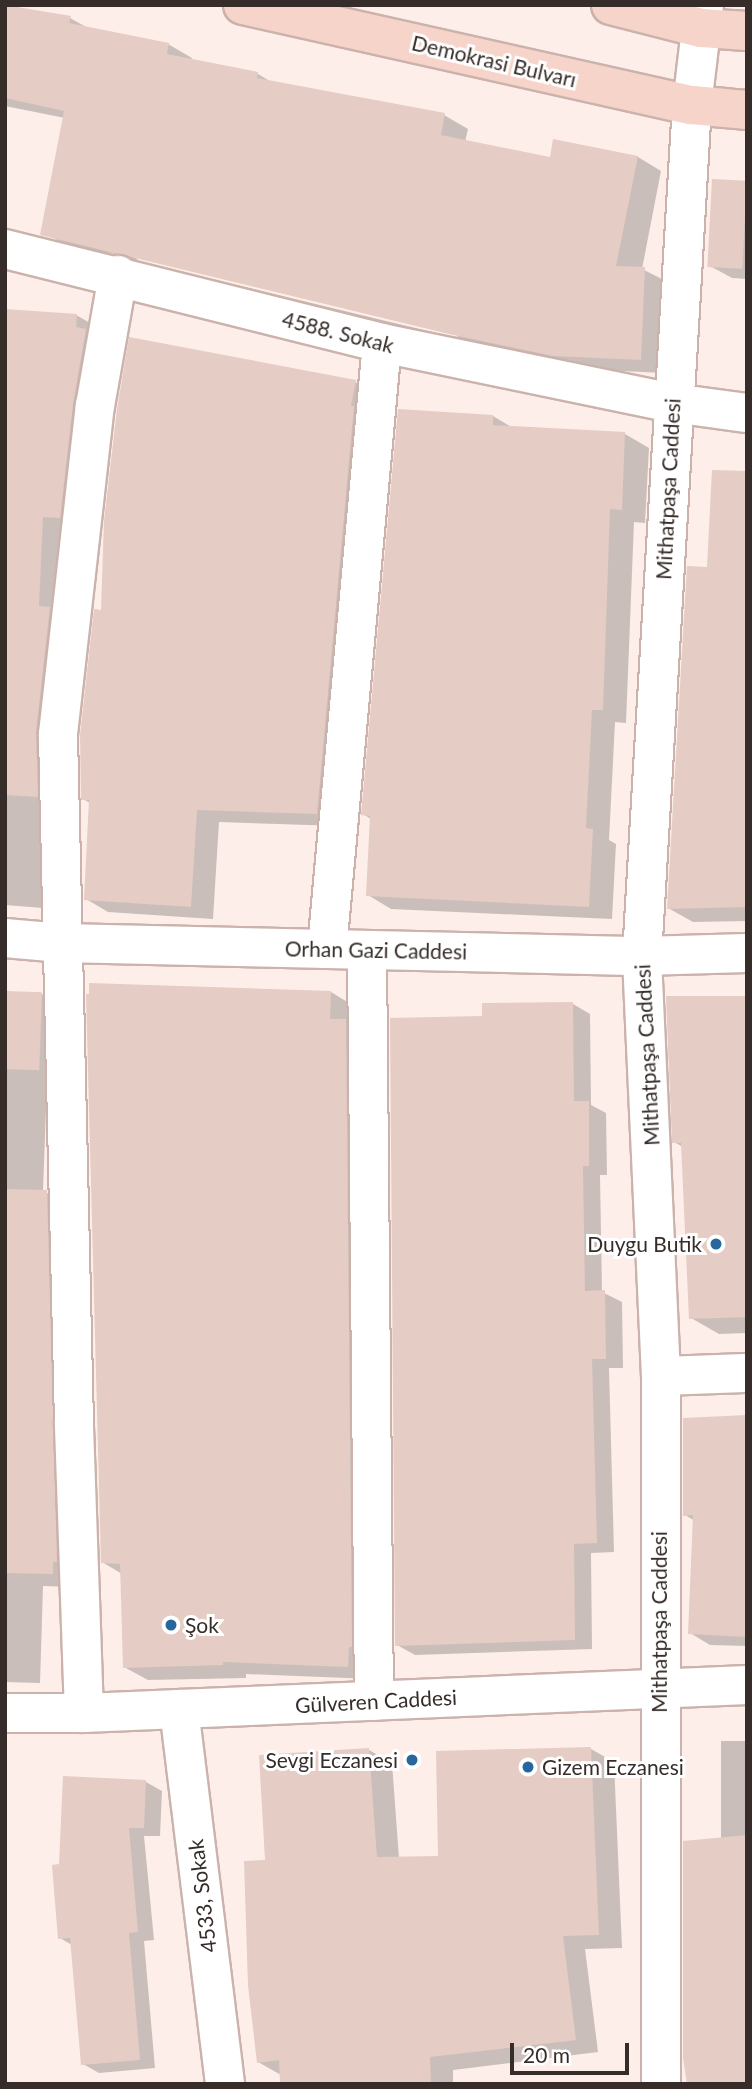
<!DOCTYPE html>
<html>
<head>
<meta charset="utf-8">
<style>
	body { margin:0 }
	#map { position:relative; width:752px; height:2089px; overflow:hidden; background:#fdeee9; font-family:Lato,sans-serif }
	div>[style] { position:absolute }
	.shadow>* { inset:0; background:#0003 }
	.building>* { inset:0; background:#e5ccc4; transform-origin:0 0 }
	.roads { filter:drop-shadow(2px 0 #cbb3ac) drop-shadow(-2px 0 #cbb3ac) drop-shadow(0 2px #cbb3ac) drop-shadow(0 -2px #cbb3ac) }
	.minor>* { height:38px; margin:-19px; padding:0 19px; transform-origin:19px; border-radius:19px; background:#fff }
	.major>* { height:38px; margin:-19px; padding:0 19px; transform-origin:19px; border-radius:19px; background:#f6d4ca }
	.dots>* { width:19px; height:19px; translate:-50% -50%; box-sizing:border-box; border:4px solid #fff; border-radius:50% }
	span { translate:-50% -50%; white-space:nowrap; text-align:center; line-height:1.15; -webkit-text-stroke:6px #fff; paint-order:stroke }
	.street-label { font-size:21px; color:#362d2a }
	.poi-label { font-size:21px; color:#362d2a }
	.right { translate:-100% -50%; text-align:right }
	.left { translate:0 -50%; text-align:left }
	.frame { position:absolute; inset:0; border:7px solid #362d2a; pointer-events:none }
	.scale { position:absolute; left:510px; top:2043px; width:119px; height:32px; box-sizing:border-box; border:4px solid #362d2a; border-top:0; padding-left:9px; font-size:21px; line-height:24px; white-space:nowrap; color:#362d2a; -webkit-text-stroke:5px #fff; paint-order:stroke }
</style>
</head>
<body>
<div id="map">
	<div class="shadow">
		<i style="clip-path:polygon(evenodd,5px 5px,70px 18px,88px 28px,168px 44px,192px 58px,191px 61px,258px 74px,273px 83px,444px 115px,468px 129px,465px 142px,551px 159px,638px 157px,661px 171px,642px 269px,668px 282px,664px 373px,578px 369px,474px 347px,143px 267px,126px 256px,66px 245px,42px 231px,65px 118px,5px 106px,5px 5px,135px 257px,458px 335px,457px 338px,140px 262px,135px 257px)"></i>
		<i style="clip-path:polygon(747px 183px,747px 279px,732px 278px,710px 266px)"></i>
		<i style="clip-path:polygon(5px 311px,76px 315px,99px 328px,43px 908px,5px 905px)"></i>
		<i style="clip-path:polygon(355px 382px,377px 395px,339px 826px,219px 822px,213px 919px,108px 912px,86px 899px,90px 803px,83px 799px,103px 612px)"></i>
		<i style="clip-path:polygon(493px 416px,513px 428px,625px 434px,649px 448px,645px 523px,634px 522px,626px 723px,615px 722px,609px 840px,616px 844px,612px 919px,391px 909px,368px 895px,371px 819px,363px 814px)"></i>
		<i style="clip-path:polygon(747px 473px,747px 921px,693px 922px,668px 908px,708px 569px)"></i>
		<i style="clip-path:polygon(5px 992px,42px 994px,65px 1007px,47px 1082px,43px 1191px,70px 1205px,76px 1587px,43px 1586px,40px 1683px,5px 1682px)"></i>
		<i style="clip-path:polygon(331px 992px,354px 1006px,371px 1679px,246px 1674px,246px 1678px,148px 1680px,124px 1667px,122px 1574px,102px 1562px)"></i>
		<i style="clip-path:polygon(747px 998px,747px 1333px,719px 1334px,691px 1318px,683px 1147px,674px 1142px)"></i>
		<i style="clip-path:polygon(573px 1004px,590px 1014px,591px 1105px,606px 1113px,607px 1175px,600px 1175px,602px 1292px,622px 1302px,623px 1368px,609px 1368px,614px 1552px,591px 1553px,592px 1649px,415px 1655px,397px 1645px,484px 1018px)"></i>
		<i style="clip-path:polygon(747px 1417px,747px 1646px,710px 1645px,690px 1633px,695px 1521px,685px 1515px)"></i>
		<i style="clip-path:polygon(721px 1741px,747px 1741px,747px 2084px,721px 1839px)"></i>
		<i style="clip-path:polygon(591px 1749px,614px 1762px,622px 1948px,585px 1949px,598px 2052px,453px 2070px,453px 2084px,281px 2084px,281px 2075px,258px 2062px,267px 1862px,369px 1750px,392px 1763px,399px 1858px,440px 1857px)"></i>
		<i style="clip-path:polygon(146px 1782px,162px 1791px,160px 1836px,144px 1836px,154px 1940px,144px 1941px,155px 2068px,99px 2073px,83px 2064px,72px 1945px,60px 1938px,61px 1866px)"></i>
	</div>
	<div class="building">
		<i style="clip-path:polygon(5px 5px,71px 16px,69px 23px,169px 43px,167px 54px,258px 72px,257px 78px,445px 113px,441px 135px,550px 157px,553px 139px,638px 156px,616px 266px,645px 267px,641px 360px,553px 356px,449px 334px,40px 235px,64px 111px,5px 98px)"></i>
		<i style="left:712px;top:179px;width:35px;height:88px;rotate:3deg"></i>
		<i style="clip-path:polygon(5px 309px,77px 314px,76px 327px,86px 329px,73px 404px,60px 518px,43px 517px,39px 606px,50px 607px,36px 732px,38px 797px,5px 795px)"></i>
		<i style="clip-path:polygon(129px 337px,356px 380px,351px 406px,354px 406px,317px 814px,197px 810px,191px 907px,84px 900px,89px 800px,81px 800px,80px 735px,94px 609px,101px 610px,104px 521px,117px 409px)"></i>
		<i style="clip-path:polygon(398px 409px,493px 415px,493px 425px,625px 432px,622px 510px,610px 509px,603px 710px,592px 710px,586px 828px,593px 829px,589px 907px,366px 896px,370px 816px,361px 815px)"></i>
		<i style="clip-path:polygon(712px 470px,747px 471px,747px 907px,667px 909px,687px 566px,707px 567px)"></i>
		<i style="clip-path:polygon(89px 983px,331px 991px,330px 1019px,346px 1019px,352px 1647px,349px 1647px,348px 1667px,223px 1662px,223px 1665px,123px 1668px,120px 1564px,101px 1563px,86px 994px,89px 994px)"></i>
		<i style="left:5px;top:991px;width:37px;height:78px;rotate:2deg"></i>
		<i style="clip-path:polygon(666px 996px,747px 996px,747px 1317px,689px 1319px,681px 1143px,672px 1143px)"></i>
		<i style="clip-path:polygon(573px 1002px,574px 1101px,589px 1101px,589px 1166px,583px 1166px,585px 1291px,605px 1290px,606px 1359px,592px 1359px,597px 1543px,574px 1544px,575px 1640px,395px 1646px,390px 1018px,482px 1016px,482px 1003px)"></i>
		<i style="clip-path:polygon(5px 1189px,47px 1190px,57px 1562px,53px 1562px,53px 1574px,5px 1573px)"></i>
		<i style="clip-path:polygon(747px 1415px,747px 1637px,688px 1634px,693px 1515px,683px 1516px,683px 1418px)"></i>
		<i style="clip-path:polygon(591px 1747px,599px 1935px,563px 1936px,576px 2040px,430px 2057px,431px 2084px,280px 2084px,279px 2060px,257px 2063px,248px 1985px,244px 1861px,265px 1860px,259px 1755px,369px 1748px,377px 1857px,438px 1856px,436px 1751px)"></i>
		<i style="clip-path:polygon(63px 1776px,146px 1780px,144px 1828px,129px 1828px,138px 1932px,129px 1933px,140px 2060px,81px 2065px,70px 1938px,58px 1939px,52px 1865px,59px 1864px)"></i>
		<i style="clip-path:polygon(747px 1835px,747px 2084px,687px 2084px,683px 2058px,683px 1841px)"></i>
	</div>
	<div class="roads">
		<div class="minor">
			<i style="left:5px;top:249px;width:389px;rotate:14deg"></i>
			<i style="left:382px;top:343px;width:297px;rotate:11.7deg"></i>
			<i style="left:673px;top:403px;width:75px;rotate:7.7deg"></i>
			<i style="left:5px;top:938px;width:57px;rotate:5deg"></i>
			<i style="left:62px;top:943px;width:265px;rotate:1.3deg"></i>
			<i style="left:327px;top:949px;width:315px;rotate:1.3deg"></i>
			<i style="left:642px;top:956px;width:105px;rotate:-1.6deg"></i>
			<i style="left:327px;top:949px;width:608px;rotate:-84.81deg"></i>
			<i style="left:367px;top:950px;width:751px;rotate:89.47deg"></i>
			<i style="left:661px;top:1376px;width:86px;rotate:-2deg"></i>
			<i style="left:179px;top:1709px;width:378px;rotate:83deg"></i>
			<i style="left:5px;top:1713px;width:79px"></i>
			<i style="left:84px;top:1713px;width:664px;rotate:-2.42deg"></i>
			<i style="left:84px;top:1713px;width:289px;rotate:-92deg"></i>
			<i style="left:74px;top:1424px;width:690px;rotate:-91.33deg"></i>
			<i style="left:58px;top:734px;width:330px;rotate:-83.6deg"></i>
			<i style="left:95px;top:406px;width:133px;rotate:-80deg"></i>
			<i style="left:661px;top:2084px;width:708px;rotate:-90deg"></i>
			<i style="left:661px;top:1376px;width:420px;rotate:-92.6deg"></i>
			<i style="left:642px;top:956px;width:852px;rotate:-86.64deg"></i>
			<i style="left:692px;top:105px;width:101px;rotate:-83.2deg"></i>
		</div>
		<div class="major">
			<i style="left:243px;top:5px;width:460px;rotate:12.6deg"></i>
			<i style="left:692px;top:105px;width:55px;rotate:5.2deg"></i>
			<i style="left:611px;top:5px;width:93px;rotate:14.3deg"></i>
			<i style="left:701px;top:28px;width:46px;rotate:3.7deg"></i>
		</div>
	</div>
	<div class="dots">
		<i style="left:716px;top:1244px;background:#28679e"></i>
		<i style="left:171px;top:1625px;background:#28679e"></i>
		<i style="left:412px;top:1760px;background:#28679e"></i>
		<i style="left:528px;top:1767px;background:#28679e"></i>
	</div>
	<div class="street-label">
		<span style="left:494px;top:61px;rotate:13deg">Demokrasi Bulvarı</span>
		<span style="left:338px;top:332px;rotate:14deg">4588. Sokak</span>
		<span style="left:668px;top:489px;rotate:-87deg">Mithatpaşa Caddesi</span>
		<span style="left:376px;top:950px;rotate:1deg">Orhan Gazi Caddesi</span>
		<span style="left:647px;top:1055px;rotate:-93deg">Mithatpaşa Caddesi</span>
		<span style="left:659px;top:1622px;rotate:-90deg">Mithatpaşa Caddesi</span>
		<span style="left:376px;top:1701px;rotate:-3deg">Gülveren Caddesi</span>
		<span style="left:202px;top:1896px;rotate:-97deg">4533, Sokak</span>
	</div>
	<div class="poi-label">
		<span class="right" style="left:702px;top:1244px">Duygu Butik</span>
		<span class="left" style="left:185px;top:1625px">Şok</span>
		<span class="right" style="left:398px;top:1760px">Sevgi Eczanesi</span>
		<span class="left" style="left:542px;top:1767px">Gizem Eczanesi</span>
	</div>
	<div class="frame"></div>
	<div class="scale">20 m</div>
</div>
</body>
</html>
